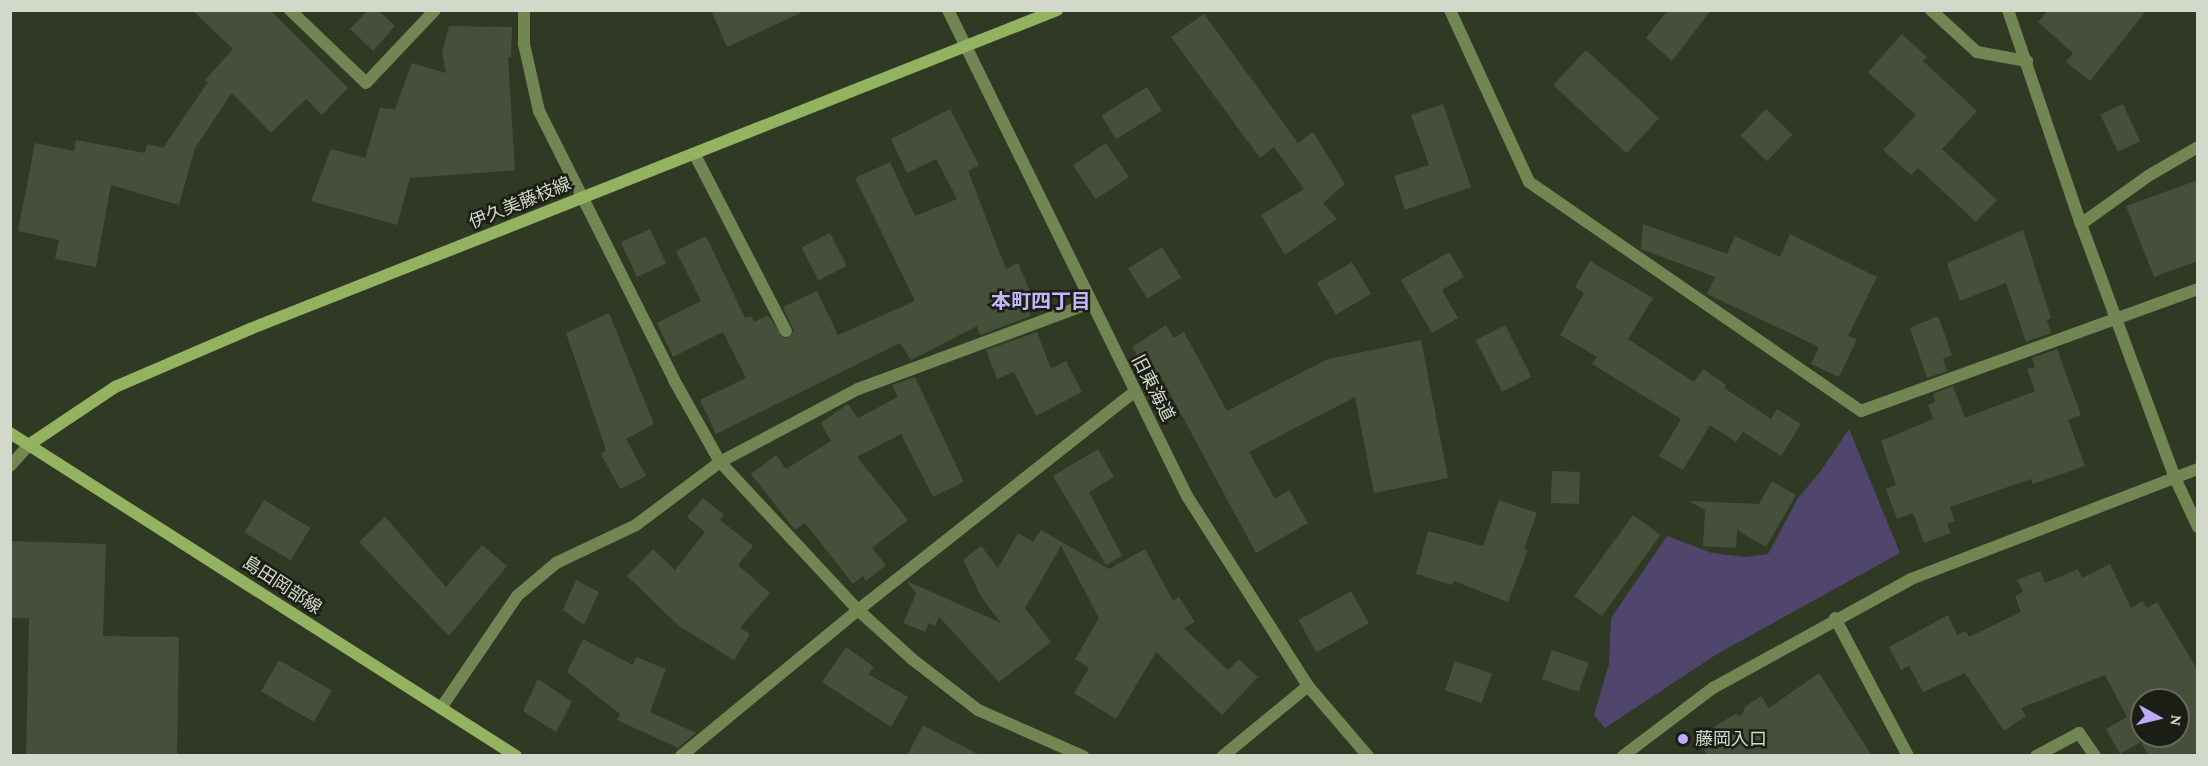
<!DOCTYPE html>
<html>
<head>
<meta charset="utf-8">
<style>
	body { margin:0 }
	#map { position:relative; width:2208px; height:766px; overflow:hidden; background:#303923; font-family:"Crimson Pro","Noto Sans JP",serif }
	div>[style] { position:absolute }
	.green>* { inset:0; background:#4f456d }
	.building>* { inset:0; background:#464f39; transform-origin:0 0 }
	.minor>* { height:12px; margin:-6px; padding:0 6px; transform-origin:6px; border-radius:6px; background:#728653 }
	.tertiary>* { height:12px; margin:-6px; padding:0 6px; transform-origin:6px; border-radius:6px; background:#728653 }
	.secondary>* { height:12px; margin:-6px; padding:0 6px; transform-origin:6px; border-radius:6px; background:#94b360 }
	.dots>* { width:16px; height:16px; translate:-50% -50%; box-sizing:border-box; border:3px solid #1a1e15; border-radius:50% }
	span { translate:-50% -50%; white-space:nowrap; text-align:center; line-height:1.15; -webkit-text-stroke:5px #1a1e15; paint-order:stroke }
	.street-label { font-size:18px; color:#d2d8ca }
	.poi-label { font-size:18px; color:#d2d8ca }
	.left { translate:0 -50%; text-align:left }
	.neighbourhood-label { font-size:20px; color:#c5b5fc; font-weight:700 }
	.frame { position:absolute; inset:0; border:12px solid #d2d8ca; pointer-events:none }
	.north { position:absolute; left:2130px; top:688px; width:60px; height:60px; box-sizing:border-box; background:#1a1e15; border:2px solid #64685d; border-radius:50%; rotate:98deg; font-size:16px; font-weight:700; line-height:24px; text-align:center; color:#d2d8ca }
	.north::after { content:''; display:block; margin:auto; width:21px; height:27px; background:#bcaaf6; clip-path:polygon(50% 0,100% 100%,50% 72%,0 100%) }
</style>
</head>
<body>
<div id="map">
	<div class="green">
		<i style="clip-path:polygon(1849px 429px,1900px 553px,1717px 654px,1605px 728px,1594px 715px,1609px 664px,1611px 618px,1667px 536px,1712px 553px,1746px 557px,1768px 554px,1798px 498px,1820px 472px)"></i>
	</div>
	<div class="building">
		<i style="clip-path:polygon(192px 10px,270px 10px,348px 88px,322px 115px,306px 99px,271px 133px,232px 93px,195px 148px,179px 205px,111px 185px,96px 267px,55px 259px,59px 240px,18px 231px,35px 143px,74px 151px,76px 140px,145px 153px,147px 144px,163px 148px,208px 82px,205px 80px,233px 49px)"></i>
		<i style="clip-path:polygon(368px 10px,378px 10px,395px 26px,373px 51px,350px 29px)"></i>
		<i style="clip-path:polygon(711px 10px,807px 10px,727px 47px)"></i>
		<i style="clip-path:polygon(1668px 10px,1711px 10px,1672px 61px,1646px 38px)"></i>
		<i style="clip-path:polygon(2048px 10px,2147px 10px,2090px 81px,2066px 62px,2073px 53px,2038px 22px)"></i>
		<i style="clip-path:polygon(1204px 14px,1298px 143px,1313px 132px,1345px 184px,1323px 203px,1337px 219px,1285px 255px,1261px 215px,1304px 189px,1274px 147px,1260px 158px,1171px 37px)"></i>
		<i style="clip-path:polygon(449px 26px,512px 27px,511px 57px,508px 57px,515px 170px,410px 178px,397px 225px,311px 201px,331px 149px,365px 158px,380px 108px,395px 109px,412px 63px,446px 73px,442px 53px)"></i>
		<i style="clip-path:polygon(1902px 34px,1927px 57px,1923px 61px,1977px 111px,1942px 149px,1997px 200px,1976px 222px,1918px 168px,1911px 175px,1883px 150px,1916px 115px,1868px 72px)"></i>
		<i style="left:1586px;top:50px;width:100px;height:48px;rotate:43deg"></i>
		<i style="left:1147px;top:87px;width:28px;height:54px;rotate:58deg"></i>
		<i style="clip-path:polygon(1443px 104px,1471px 187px,1405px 210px,1394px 176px,1429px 165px,1411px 115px)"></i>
		<i style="left:2123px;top:104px;width:41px;height:25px;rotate:65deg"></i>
		<i style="clip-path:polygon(950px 109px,979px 165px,968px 171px,1006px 269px,1018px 263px,1036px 305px,1028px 309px,1031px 316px,980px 335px,977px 326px,911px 360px,900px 343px,716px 434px,700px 400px,746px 378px,723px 332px,673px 357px,657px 323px,701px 301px,676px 251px,706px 236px,745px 318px,751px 316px,754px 322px,768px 315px,785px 339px,794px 331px,783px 307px,817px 291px,838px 335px,915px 301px,855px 178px,890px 162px,915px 216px,957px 199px,936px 159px,907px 173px,891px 139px)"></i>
		<i style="left:1766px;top:109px;width:37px;height:37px;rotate:44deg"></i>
		<i style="left:1106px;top:143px;width:41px;height:40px;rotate:56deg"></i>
		<i style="clip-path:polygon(2198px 180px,2198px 261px,2154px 277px,2126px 206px)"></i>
		<i style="clip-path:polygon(1643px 224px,1727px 254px,1735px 236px,1780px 257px,1790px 234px,1877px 277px,1848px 336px,1857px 339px,1839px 377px,1811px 364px,1819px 347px,1707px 294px,1715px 277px,1641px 249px)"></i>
		<i style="left:650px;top:229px;width:38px;height:32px;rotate:65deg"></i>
		<i style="clip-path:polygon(2023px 230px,2051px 318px,2047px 320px,2051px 333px,2026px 342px,2006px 283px,1960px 301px,1947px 263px)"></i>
		<i style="left:830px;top:233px;width:37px;height:32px;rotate:63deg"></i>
		<i style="left:1162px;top:247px;width:36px;height:40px;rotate:58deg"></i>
		<i style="clip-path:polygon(1449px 252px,1464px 277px,1442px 290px,1458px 318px,1432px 333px,1401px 280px)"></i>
		<i style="clip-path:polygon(1590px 261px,1653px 298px,1628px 339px,1694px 382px,1703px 369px,1726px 385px,1724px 388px,1771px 419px,1777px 409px,1801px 424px,1781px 456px,1743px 432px,1736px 442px,1710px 425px,1683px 470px,1659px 456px,1681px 419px,1592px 364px,1597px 357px,1560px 335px,1584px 293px,1575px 287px)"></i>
		<i style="left:1352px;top:262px;width:37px;height:41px;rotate:59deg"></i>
		<i style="clip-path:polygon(609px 313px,654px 424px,626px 439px,646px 476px,620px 489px,601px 454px,606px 450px,566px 333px)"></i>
		<i style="clip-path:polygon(1938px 316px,1952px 355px,1943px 359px,1947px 371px,1927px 378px,1910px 328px)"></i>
		<i style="clip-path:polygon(1166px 325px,1174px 338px,1184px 332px,1227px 411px,1328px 359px,1421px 340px,1448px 478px,1374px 493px,1355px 397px,1249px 452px,1275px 499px,1289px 490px,1308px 523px,1256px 553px,1159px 373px,1151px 378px,1132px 347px)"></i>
		<i style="left:1505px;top:325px;width:58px;height:33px;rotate:63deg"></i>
		<i style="clip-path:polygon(1037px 332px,1051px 369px,1066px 361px,1082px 392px,1036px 416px,1014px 372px,997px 379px,986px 350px)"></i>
		<i style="clip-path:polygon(2057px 349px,2081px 415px,2068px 420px,2085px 466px,2033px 484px,2031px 479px,1950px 507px,1955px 521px,1947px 524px,1951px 533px,1924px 543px,1913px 513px,1897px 519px,1886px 489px,1896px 485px,1881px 441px,1933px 419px,1928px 405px,1935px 402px,1933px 394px,1953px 386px,1965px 418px,2035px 391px,2027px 369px,2035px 367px,2032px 358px)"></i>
		<i style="clip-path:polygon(915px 377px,964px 482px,933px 497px,901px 434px,857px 457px,908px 520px,872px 548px,886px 565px,866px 581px,863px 576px,853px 584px,805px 523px,795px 530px,751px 474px,776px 455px,786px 469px,831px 441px,821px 423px,848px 404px,858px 418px,898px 397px,892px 385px)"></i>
		<i style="clip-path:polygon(1098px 449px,1114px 477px,1089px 492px,1122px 556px,1106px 565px,1053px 476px)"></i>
		<i style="left:1552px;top:471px;width:28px;height:32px;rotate:2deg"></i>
		<i style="clip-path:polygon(1772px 481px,1796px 495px,1766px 547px,1737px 530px,1736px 548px,1703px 546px,1705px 510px,1689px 501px,1759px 504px)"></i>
		<i style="clip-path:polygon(703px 498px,724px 515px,720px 520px,753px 546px,738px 565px,770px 593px,740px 628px,750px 634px,734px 660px,679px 626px,627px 576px,653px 549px,675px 570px,705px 532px,687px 517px)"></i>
		<i style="left:264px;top:500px;width:54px;height:38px;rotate:31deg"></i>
		<i style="clip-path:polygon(1499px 500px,1537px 513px,1524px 549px,1528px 550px,1508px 602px,1454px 581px,1452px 585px,1416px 574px,1428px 531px,1483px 546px)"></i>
		<i style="left:1633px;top:515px;width:34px;height:100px;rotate:36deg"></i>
		<i style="clip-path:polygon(385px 517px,446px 587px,482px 545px,507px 566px,449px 636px,359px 542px)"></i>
		<i style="clip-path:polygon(1041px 530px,1109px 569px,1145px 549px,1173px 601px,1179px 597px,1195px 622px,1184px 628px,1228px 670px,1239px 659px,1258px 677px,1222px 715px,1156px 652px,1116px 719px,1074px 693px,1089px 668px,1075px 659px,1099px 618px,1061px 546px,1025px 608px,1051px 642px,999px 682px,939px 617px,935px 626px,929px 623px,925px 632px,903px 623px,916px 594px,907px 581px,1001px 623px,982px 598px,963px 560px,981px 546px,998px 568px,1018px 533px,1033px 542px)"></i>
		<i style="clip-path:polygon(10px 541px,106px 544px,103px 636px,179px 637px,177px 756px,26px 756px,29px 618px,10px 618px)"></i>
		<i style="clip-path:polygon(evenodd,2110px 564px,2131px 608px,2142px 601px,2147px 608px,2157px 602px,2198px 671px,2198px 756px,2149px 756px,2141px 742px,2120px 754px,2106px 729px,2127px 717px,2105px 675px,2021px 708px,2026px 716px,2004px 731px,1965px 673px,1923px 692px,1909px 666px,1901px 670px,1889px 647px,1948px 615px,1957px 635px,1966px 631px,1969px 637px,2021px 612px,2015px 596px,2023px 592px,2017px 580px,2040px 571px,2045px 583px,2078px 569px,2082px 578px,2110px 564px,2142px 700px,2178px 700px,2178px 736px,2142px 736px,2142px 700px)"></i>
		<i style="clip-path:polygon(576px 580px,599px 592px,584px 625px,563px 610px)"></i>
		<i style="left:1351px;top:591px;width:37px;height:60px;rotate:61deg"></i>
		<i style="clip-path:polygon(583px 639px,633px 665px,636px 657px,666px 669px,650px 712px,696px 733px,678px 748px,617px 720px,620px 714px,567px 672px)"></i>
		<i style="clip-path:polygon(846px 647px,874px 667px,868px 674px,908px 697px,891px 727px,822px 682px)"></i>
		<i style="left:1552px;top:650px;width:39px;height:31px;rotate:19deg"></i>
		<i style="left:279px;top:660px;width:61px;height:36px;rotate:30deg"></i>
		<i style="left:1455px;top:661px;width:39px;height:31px;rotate:19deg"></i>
		<i style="clip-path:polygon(1819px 673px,1872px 756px,1708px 756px,1696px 738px,1735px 714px,1741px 716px,1746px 706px,1761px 696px,1769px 708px)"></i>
		<i style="clip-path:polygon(538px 679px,572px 702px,556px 732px,523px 711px)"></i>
		<i style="clip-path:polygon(923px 725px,981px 756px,907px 756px)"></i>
	</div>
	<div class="minor">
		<i style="left:290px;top:10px;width:105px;rotate:43.8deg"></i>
		<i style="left:366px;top:83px;width:100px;rotate:-46.6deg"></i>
		<i style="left:524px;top:10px;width:34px;rotate:90deg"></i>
		<i style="left:524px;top:44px;width:69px;rotate:77.4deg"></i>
		<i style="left:539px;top:111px;width:301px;rotate:63.3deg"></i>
		<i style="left:674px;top:380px;width:94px;rotate:60.7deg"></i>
		<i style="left:720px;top:462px;width:202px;rotate:47deg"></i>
		<i style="left:858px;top:610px;width:73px;rotate:42.2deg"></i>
		<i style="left:912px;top:659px;width:83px;rotate:37.7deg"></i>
		<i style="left:978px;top:710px;width:115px;rotate:23.7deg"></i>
		<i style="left:1450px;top:10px;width:189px;rotate:65.3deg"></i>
		<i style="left:1529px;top:182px;width:403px;rotate:34.6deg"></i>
		<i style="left:1861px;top:411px;width:358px;rotate:-19.9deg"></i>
		<i style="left:1931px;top:10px;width:62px;rotate:42.4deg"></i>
		<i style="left:1977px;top:52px;width:51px;rotate:10.2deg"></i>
		<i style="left:695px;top:155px;width:198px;rotate:62.7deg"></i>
		<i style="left:2081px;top:224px;width:82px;rotate:-35.6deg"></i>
		<i style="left:2148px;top:176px;width:58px;rotate:-30.1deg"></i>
		<i style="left:10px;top:466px;width:30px;rotate:-48deg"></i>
		<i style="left:1835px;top:618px;width:156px;rotate:62.1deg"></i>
		<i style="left:441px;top:708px;width:135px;rotate:-55.8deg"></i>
		<i style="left:517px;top:596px;width:51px;rotate:-40.2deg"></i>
		<i style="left:556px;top:563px;width:89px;rotate:-25.4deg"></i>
		<i style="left:636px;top:525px;width:105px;rotate:-36.9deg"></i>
		<i style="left:720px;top:462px;width:156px;rotate:-27.9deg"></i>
		<i style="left:858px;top:389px;width:248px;rotate:-20.3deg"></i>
		<i style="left:681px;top:756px;width:229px;rotate:-39.5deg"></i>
		<i style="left:858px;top:610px;width:352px;rotate:-38.3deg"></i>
		<i style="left:1223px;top:756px;width:110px;rotate:-39.5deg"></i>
		<i style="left:2036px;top:756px;width:49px;rotate:-28.1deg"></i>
		<i style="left:2079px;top:733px;width:28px;rotate:55deg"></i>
	</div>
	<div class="tertiary">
		<i style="left:948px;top:10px;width:542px;rotate:63.81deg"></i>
		<i style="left:1187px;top:496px;width:225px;rotate:57.5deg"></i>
		<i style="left:1308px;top:686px;width:92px;rotate:49.4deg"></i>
		<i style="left:2008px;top:10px;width:226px;rotate:71.2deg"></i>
		<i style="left:2081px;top:224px;width:271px;rotate:69.7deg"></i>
		<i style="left:2175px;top:478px;width:54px;rotate:64.9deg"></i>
		<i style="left:1623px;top:756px;width:113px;rotate:-37.1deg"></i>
		<i style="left:1713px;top:688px;width:226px;rotate:-28.8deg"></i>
		<i style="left:1911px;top:579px;width:307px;rotate:-21deg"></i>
	</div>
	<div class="secondary">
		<i style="left:10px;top:433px;width:600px;rotate:32.55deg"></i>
		<i style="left:30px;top:444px;width:102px;rotate:-33.8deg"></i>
		<i style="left:115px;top:387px;width:147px;rotate:-23.2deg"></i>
		<i style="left:250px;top:329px;width:868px;rotate:-21.57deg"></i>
	</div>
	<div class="dots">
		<i style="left:1683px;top:739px;background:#bcaaf6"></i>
	</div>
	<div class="street-label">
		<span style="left:520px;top:203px;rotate:-22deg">伊久美藤枝線</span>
		<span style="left:1153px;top:388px;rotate:63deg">旧東海道</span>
		<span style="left:282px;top:585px;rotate:33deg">島田岡部線</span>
	</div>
	<div class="poi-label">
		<span class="left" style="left:1695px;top:739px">藤岡入口</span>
	</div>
	<div class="neighbourhood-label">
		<span style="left:1041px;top:301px">本町四丁目</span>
	</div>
	<div class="frame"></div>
	<div class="north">N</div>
</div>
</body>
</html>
